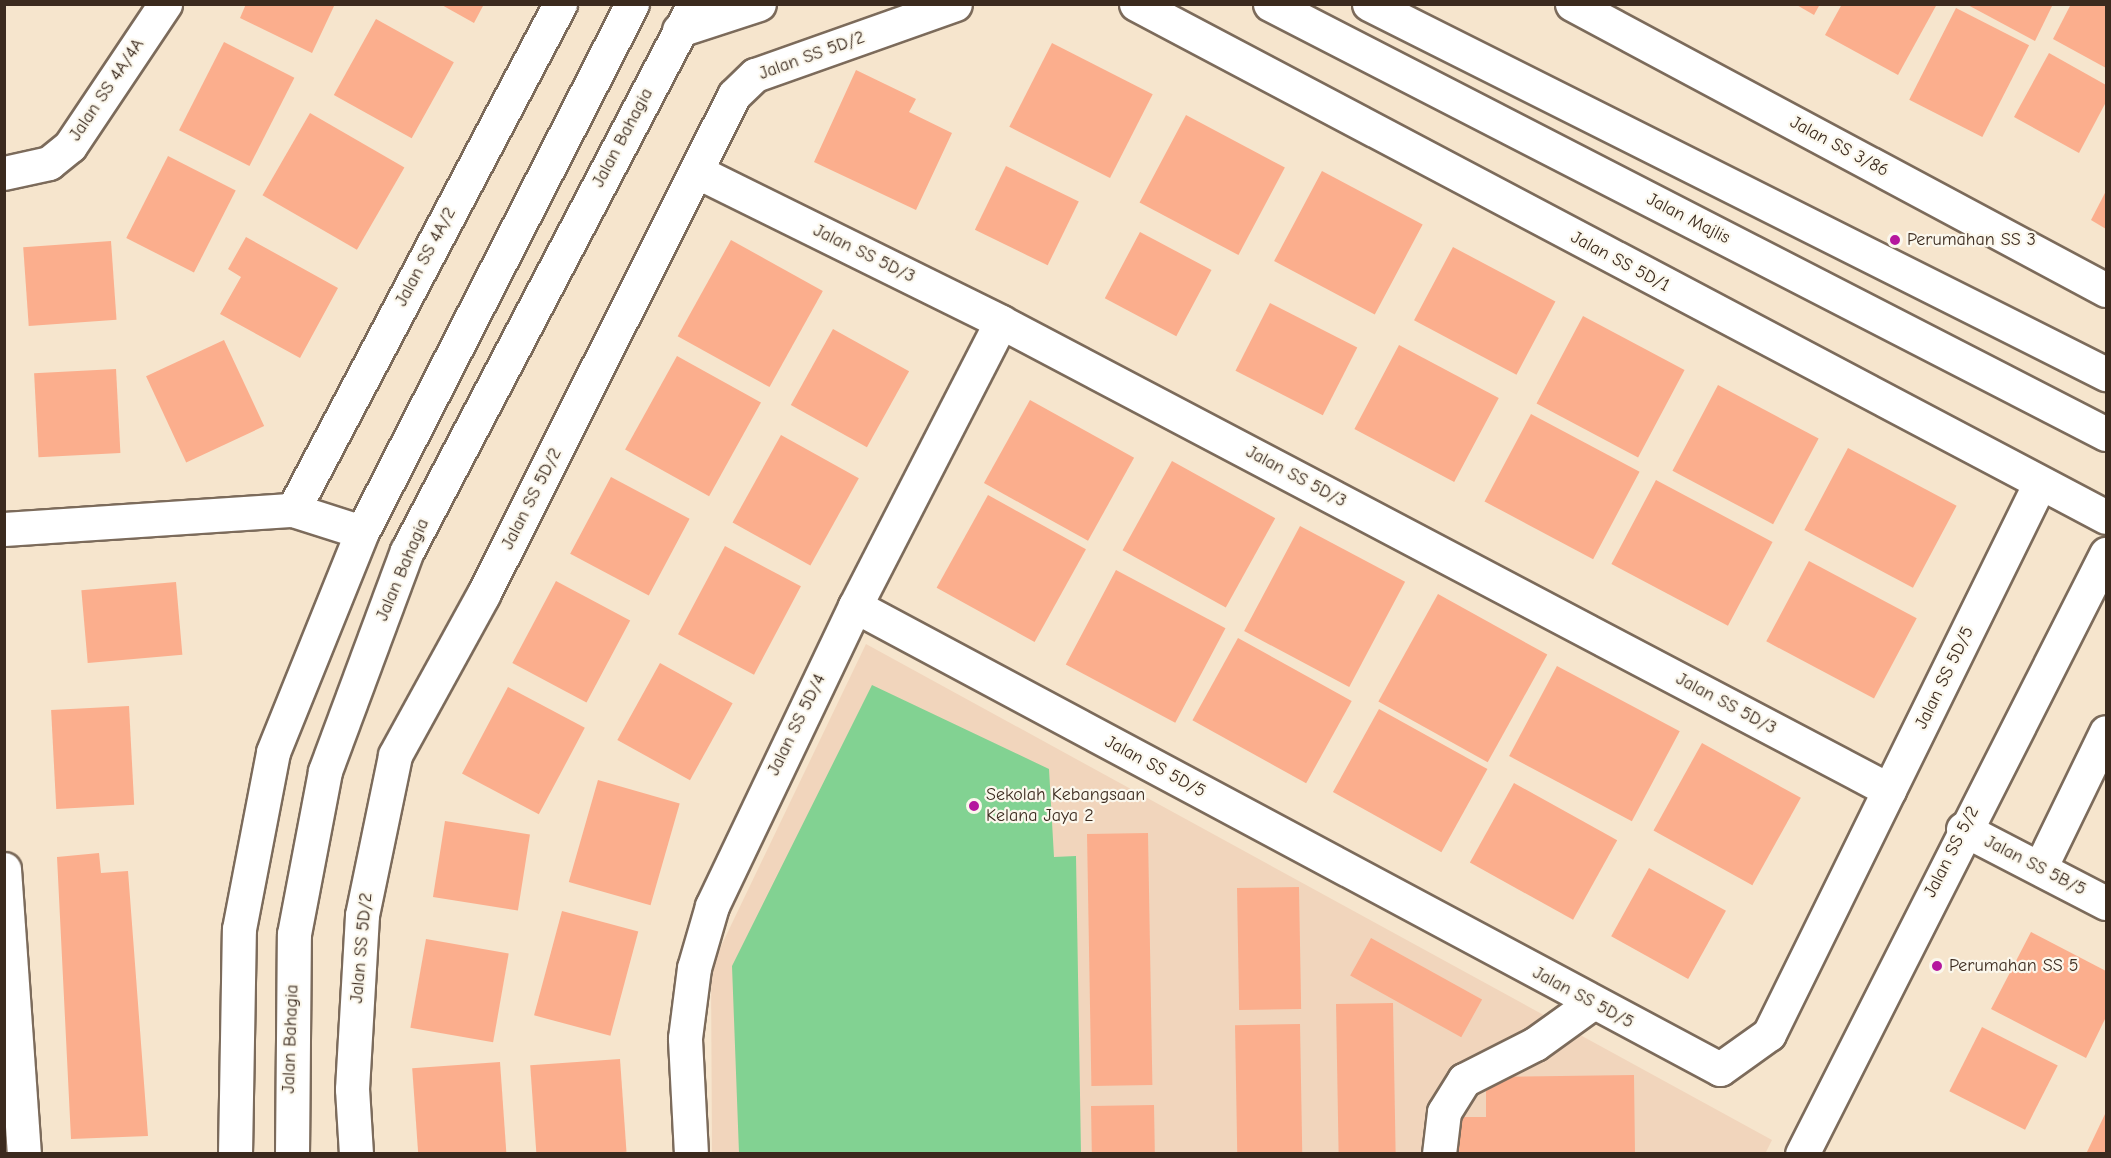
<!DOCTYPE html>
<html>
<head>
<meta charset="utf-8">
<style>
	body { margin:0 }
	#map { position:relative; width:2111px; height:1158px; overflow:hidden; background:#f6e5cd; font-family:"Comic Neue",sans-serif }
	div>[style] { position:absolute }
	.built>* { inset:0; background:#f1d5bc }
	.green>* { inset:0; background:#82d292 }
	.building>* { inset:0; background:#fbae8d; transform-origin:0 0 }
	.roads { filter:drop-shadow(2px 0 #7c6b5b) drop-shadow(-2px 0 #7c6b5b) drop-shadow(0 2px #7c6b5b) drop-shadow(0 -2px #7c6b5b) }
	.minor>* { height:33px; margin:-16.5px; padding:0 16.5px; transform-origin:16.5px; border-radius:16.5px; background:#fff }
	.major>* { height:33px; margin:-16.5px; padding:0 16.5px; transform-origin:16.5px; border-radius:16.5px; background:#fff }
	.dots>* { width:16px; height:16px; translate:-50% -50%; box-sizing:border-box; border:3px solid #fbf7ec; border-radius:50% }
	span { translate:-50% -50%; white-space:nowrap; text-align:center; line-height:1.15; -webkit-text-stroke:4.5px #fbf7ec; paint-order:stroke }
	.street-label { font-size:18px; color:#3b2a1e }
	.poi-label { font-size:18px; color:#3b2a1e }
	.left { translate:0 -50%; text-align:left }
	.frame { position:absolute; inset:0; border:6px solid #3b2a1e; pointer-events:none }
</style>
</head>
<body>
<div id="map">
	<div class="built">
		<i style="clip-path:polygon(866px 644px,1772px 1140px,1765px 1154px,712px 1153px,711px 967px)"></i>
	</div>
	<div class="green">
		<i style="clip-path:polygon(872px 685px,1049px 769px,1054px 857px,1076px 856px,1081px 1153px,739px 1153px,732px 966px)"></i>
	</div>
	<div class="building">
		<i style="clip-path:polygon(246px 4px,335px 4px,312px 53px,240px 18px)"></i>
		<i style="clip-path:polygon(440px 4px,484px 4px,474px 23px)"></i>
		<i style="clip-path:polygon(1795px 4px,1820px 4px,1814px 15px)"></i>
		<i style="clip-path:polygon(1842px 4px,1937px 4px,1898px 75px,1825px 35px)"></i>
		<i style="clip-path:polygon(1966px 4px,2053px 4px,2035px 41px)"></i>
		<i style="clip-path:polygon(2071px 4px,2106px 4px,2106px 68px,2053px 39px)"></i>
		<i style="left:1956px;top:8px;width:82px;height:103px;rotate:27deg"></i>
		<i style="left:376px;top:19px;width:89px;height:87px;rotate:29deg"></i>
		<i style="left:224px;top:42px;width:79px;height:99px;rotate:27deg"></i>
		<i style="left:1052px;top:43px;width:113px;height:94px;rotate:27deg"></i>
		<i style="clip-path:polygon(2049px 53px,2106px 85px,2106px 102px,2079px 153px,2014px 117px)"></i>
		<i style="clip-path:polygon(856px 70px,916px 99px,909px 112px,952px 133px,916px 210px,814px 162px)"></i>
		<i style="left:310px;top:113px;width:109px;height:95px;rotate:30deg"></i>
		<i style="left:1186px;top:115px;width:112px;height:99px;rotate:28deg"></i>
		<i style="left:168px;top:156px;width:76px;height:92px;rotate:27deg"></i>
		<i style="left:1006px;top:166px;width:81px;height:71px;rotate:26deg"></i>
		<i style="left:1322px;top:171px;width:114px;height:102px;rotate:28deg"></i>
		<i style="clip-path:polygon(2106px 191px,2106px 229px,2091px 220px)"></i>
		<i style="left:1140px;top:232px;width:81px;height:75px;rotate:28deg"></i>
		<i style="clip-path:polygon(246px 237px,338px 288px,300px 358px,220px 314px,241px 277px,228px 269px)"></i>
		<i style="left:731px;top:240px;width:105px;height:110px;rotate:29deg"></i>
		<i style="left:111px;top:241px;width:79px;height:88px;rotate:86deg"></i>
		<i style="left:1453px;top:247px;width:116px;height:83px;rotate:28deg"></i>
		<i style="left:1270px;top:303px;width:98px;height:76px;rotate:27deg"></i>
		<i style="left:1583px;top:316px;width:115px;height:99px;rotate:28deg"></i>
		<i style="left:833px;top:329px;width:87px;height:87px;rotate:29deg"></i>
		<i style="left:224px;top:340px;width:95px;height:86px;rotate:65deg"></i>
		<i style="left:1399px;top:345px;width:113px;height:95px;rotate:28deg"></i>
		<i style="left:677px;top:356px;width:96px;height:107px;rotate:29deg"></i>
		<i style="left:116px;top:369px;width:84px;height:82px;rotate:87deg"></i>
		<i style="left:1718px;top:385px;width:114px;height:97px;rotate:28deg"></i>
		<i style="left:1030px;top:400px;width:119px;height:95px;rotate:29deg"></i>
		<i style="left:1531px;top:414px;width:123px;height:99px;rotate:28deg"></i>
		<i style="left:781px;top:435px;width:89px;height:100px;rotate:29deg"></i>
		<i style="left:1848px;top:448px;width:123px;height:93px;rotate:28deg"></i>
		<i style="left:1172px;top:461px;width:118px;height:102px;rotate:29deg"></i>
		<i style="left:611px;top:477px;width:89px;height:87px;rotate:28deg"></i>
		<i style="left:1656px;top:480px;width:132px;height:95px;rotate:28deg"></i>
		<i style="left:988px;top:495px;width:112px;height:106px;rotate:29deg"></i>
		<i style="left:1300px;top:526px;width:119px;height:119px;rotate:28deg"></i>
		<i style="left:725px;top:546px;width:86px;height:100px;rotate:28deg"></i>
		<i style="left:1809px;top:561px;width:122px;height:91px;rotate:28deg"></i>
		<i style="left:1116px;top:570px;width:124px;height:107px;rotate:28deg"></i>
		<i style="left:556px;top:581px;width:84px;height:93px;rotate:28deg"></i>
		<i style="left:176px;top:582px;width:73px;height:95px;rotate:85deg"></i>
		<i style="left:1438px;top:594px;width:125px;height:123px;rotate:29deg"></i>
		<i style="left:1238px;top:638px;width:130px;height:94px;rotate:29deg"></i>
		<i style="left:660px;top:663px;width:83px;height:88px;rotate:29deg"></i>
		<i style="left:1557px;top:666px;width:139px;height:102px;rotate:28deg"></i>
		<i style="left:508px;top:687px;width:87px;height:98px;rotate:28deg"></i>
		<i style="left:129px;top:706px;width:99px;height:78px;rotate:87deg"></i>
		<i style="left:1379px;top:709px;width:124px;height:95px;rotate:29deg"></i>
		<i style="left:1702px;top:743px;width:113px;height:100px;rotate:29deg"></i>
		<i style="left:598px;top:780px;width:85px;height:106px;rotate:16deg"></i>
		<i style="left:1514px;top:783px;width:118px;height:91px;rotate:29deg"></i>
		<i style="left:445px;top:821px;width:86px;height:77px;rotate:9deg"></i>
		<i style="left:1148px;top:833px;width:252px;height:61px;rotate:89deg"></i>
		<i style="clip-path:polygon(99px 853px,101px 873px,128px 871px,148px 1136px,71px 1139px,57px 857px)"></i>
		<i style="left:1649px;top:868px;width:88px;height:78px;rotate:29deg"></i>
		<i style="left:1299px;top:887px;width:122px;height:62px;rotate:89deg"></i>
		<i style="left:562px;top:911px;width:79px;height:108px;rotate:15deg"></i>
		<i style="clip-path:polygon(2031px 932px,2106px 971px,2106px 1017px,2086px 1058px,1991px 1009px)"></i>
		<i style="left:1371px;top:938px;width:127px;height:43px;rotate:29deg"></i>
		<i style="left:426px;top:939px;width:84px;height:90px;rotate:10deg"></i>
		<i style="left:1393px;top:1003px;width:151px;height:57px;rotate:89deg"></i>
		<i style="left:1300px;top:1024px;width:130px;height:65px;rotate:89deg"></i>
		<i style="left:1982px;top:1027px;width:85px;height:72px;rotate:27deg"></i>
		<i style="left:620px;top:1059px;width:93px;height:90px;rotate:86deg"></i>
		<i style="left:500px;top:1062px;width:92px;height:88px;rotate:86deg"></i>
		<i style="clip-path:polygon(1634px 1075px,1635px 1154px,1459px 1154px,1458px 1117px,1486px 1117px,1486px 1077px)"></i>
		<i style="left:1154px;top:1105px;width:49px;height:63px;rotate:89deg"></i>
		<i style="clip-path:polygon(2106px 1112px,2106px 1154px,2086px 1154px)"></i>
	</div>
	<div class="roads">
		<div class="minor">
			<i style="left:1136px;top:4px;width:1097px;rotate:27.87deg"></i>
			<i style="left:1572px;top:4px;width:606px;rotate:28.17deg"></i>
			<i style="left:698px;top:172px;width:338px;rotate:26.3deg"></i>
			<i style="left:1001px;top:322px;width:1004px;rotate:27.79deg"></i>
			<i style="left:4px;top:173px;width:46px;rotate:-12.5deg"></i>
			<i style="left:49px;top:163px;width:27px;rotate:-39deg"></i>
			<i style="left:70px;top:146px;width:171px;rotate:-56.2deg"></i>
			<i style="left:293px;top:510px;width:572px;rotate:-62.18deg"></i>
			<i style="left:4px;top:529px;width:290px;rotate:-3.8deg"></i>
			<i style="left:293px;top:510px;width:72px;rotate:17.7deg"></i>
			<i style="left:855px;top:606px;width:981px;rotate:28.16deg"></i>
			<i style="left:1720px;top:1069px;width:60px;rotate:-35.5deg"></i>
			<i style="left:1769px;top:1034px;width:612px;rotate:-63.81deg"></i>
			<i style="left:1963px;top:829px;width:161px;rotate:27.4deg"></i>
			<i style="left:2040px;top:868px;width:151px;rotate:-64.1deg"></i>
			<i style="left:4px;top:869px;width:286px;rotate:86deg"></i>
			<i style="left:356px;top:1154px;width:65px;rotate:-93.5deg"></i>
			<i style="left:352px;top:1089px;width:174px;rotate:-86.7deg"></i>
			<i style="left:362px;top:915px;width:163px;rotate:-78.3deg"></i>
			<i style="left:395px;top:755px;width:183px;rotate:-61.2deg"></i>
			<i style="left:483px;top:595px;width:559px;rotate:-63.34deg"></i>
			<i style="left:734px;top:95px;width:29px;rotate:-44deg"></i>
			<i style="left:755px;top:75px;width:212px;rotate:-19.5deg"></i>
			<i style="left:691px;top:1154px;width:116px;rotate:-93deg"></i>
			<i style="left:685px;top:1038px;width:71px;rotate:-82.7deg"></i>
			<i style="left:694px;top:968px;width:65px;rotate:-73.8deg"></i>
			<i style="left:712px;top:906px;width:332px;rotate:-64.5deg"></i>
			<i style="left:855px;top:606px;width:319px;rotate:-62.8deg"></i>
			<i style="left:1439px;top:1154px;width:42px;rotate:-83.2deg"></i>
			<i style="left:1444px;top:1112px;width:38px;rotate:-58deg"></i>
			<i style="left:1464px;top:1080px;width:80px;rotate:-26.9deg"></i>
			<i style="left:1535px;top:1044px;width:70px;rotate:-35.7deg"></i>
			<i style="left:1802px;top:1154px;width:673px;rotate:-63.13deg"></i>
		</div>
		<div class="major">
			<i style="left:1270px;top:4px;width:940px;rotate:27.22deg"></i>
			<i style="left:1369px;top:4px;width:825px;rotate:26.66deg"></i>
			<i style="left:679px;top:30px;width:84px;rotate:-18deg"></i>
			<i style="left:235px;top:1154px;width:225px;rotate:-89deg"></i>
			<i style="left:239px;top:929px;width:180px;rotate:-79.1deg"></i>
			<i style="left:273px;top:752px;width:237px;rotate:-68deg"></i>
			<i style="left:362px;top:532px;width:593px;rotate:-62.92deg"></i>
			<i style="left:292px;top:1154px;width:220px;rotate:-89.5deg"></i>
			<i style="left:294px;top:934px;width:166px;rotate:-79.2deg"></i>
			<i style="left:325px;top:771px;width:235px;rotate:-69.6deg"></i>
			<i style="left:407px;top:551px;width:618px;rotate:-62.31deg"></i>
		</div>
	</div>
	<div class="dots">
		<i style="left:1895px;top:240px;background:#b5179e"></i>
		<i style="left:974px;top:806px;background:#b5179e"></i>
		<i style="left:1937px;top:966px;background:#b5179e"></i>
	</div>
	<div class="street-label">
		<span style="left:812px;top:56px;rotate:-20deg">Jalan SS 5D/2</span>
		<span style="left:107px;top:90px;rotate:-56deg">Jalan SS 4A/4A</span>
		<span style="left:623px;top:138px;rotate:-62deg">Jalan Bahagia</span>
		<span style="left:1839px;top:147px;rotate:28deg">Jalan SS 3/86</span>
		<span style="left:1688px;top:219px;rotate:27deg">Jalan Majlis</span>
		<span style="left:864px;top:254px;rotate:26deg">Jalan SS 5D/3</span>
		<span style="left:426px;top:257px;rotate:-62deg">Jalan SS 4A/2</span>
		<span style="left:1620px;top:262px;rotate:28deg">Jalan SS 5D/1</span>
		<span style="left:1296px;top:477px;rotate:28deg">Jalan SS 5D/3</span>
		<span style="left:532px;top:499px;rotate:-63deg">Jalan SS 5D/2</span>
		<span style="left:403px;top:570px;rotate:-67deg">Jalan Bahagia</span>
		<span style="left:1945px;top:678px;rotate:-64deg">Jalan SS 5D/5</span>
		<span style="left:1726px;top:704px;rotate:28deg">Jalan SS 5D/3</span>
		<span style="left:797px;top:725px;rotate:-64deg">Jalan SS 5D/4</span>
		<span style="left:1155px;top:767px;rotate:28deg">Jalan SS 5D/5</span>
		<span style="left:1952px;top:852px;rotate:-63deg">Jalan SS 5/2</span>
		<span style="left:2035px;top:866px;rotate:27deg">Jalan SS 5B/5</span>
		<span style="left:362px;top:948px;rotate:-85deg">Jalan SS 5D/2</span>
		<span style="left:1583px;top:998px;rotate:28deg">Jalan SS 5D/5</span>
		<span style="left:291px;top:1039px;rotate:-88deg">Jalan Bahagia</span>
	</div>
	<div class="poi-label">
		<span class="left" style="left:1907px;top:240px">Perumahan SS 3</span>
		<span class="left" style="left:986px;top:806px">Sekolah Kebangsaan<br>Kelana Jaya 2</span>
		<span class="left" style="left:1949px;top:966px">Perumahan SS 5</span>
	</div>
	<div class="frame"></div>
</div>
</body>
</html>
